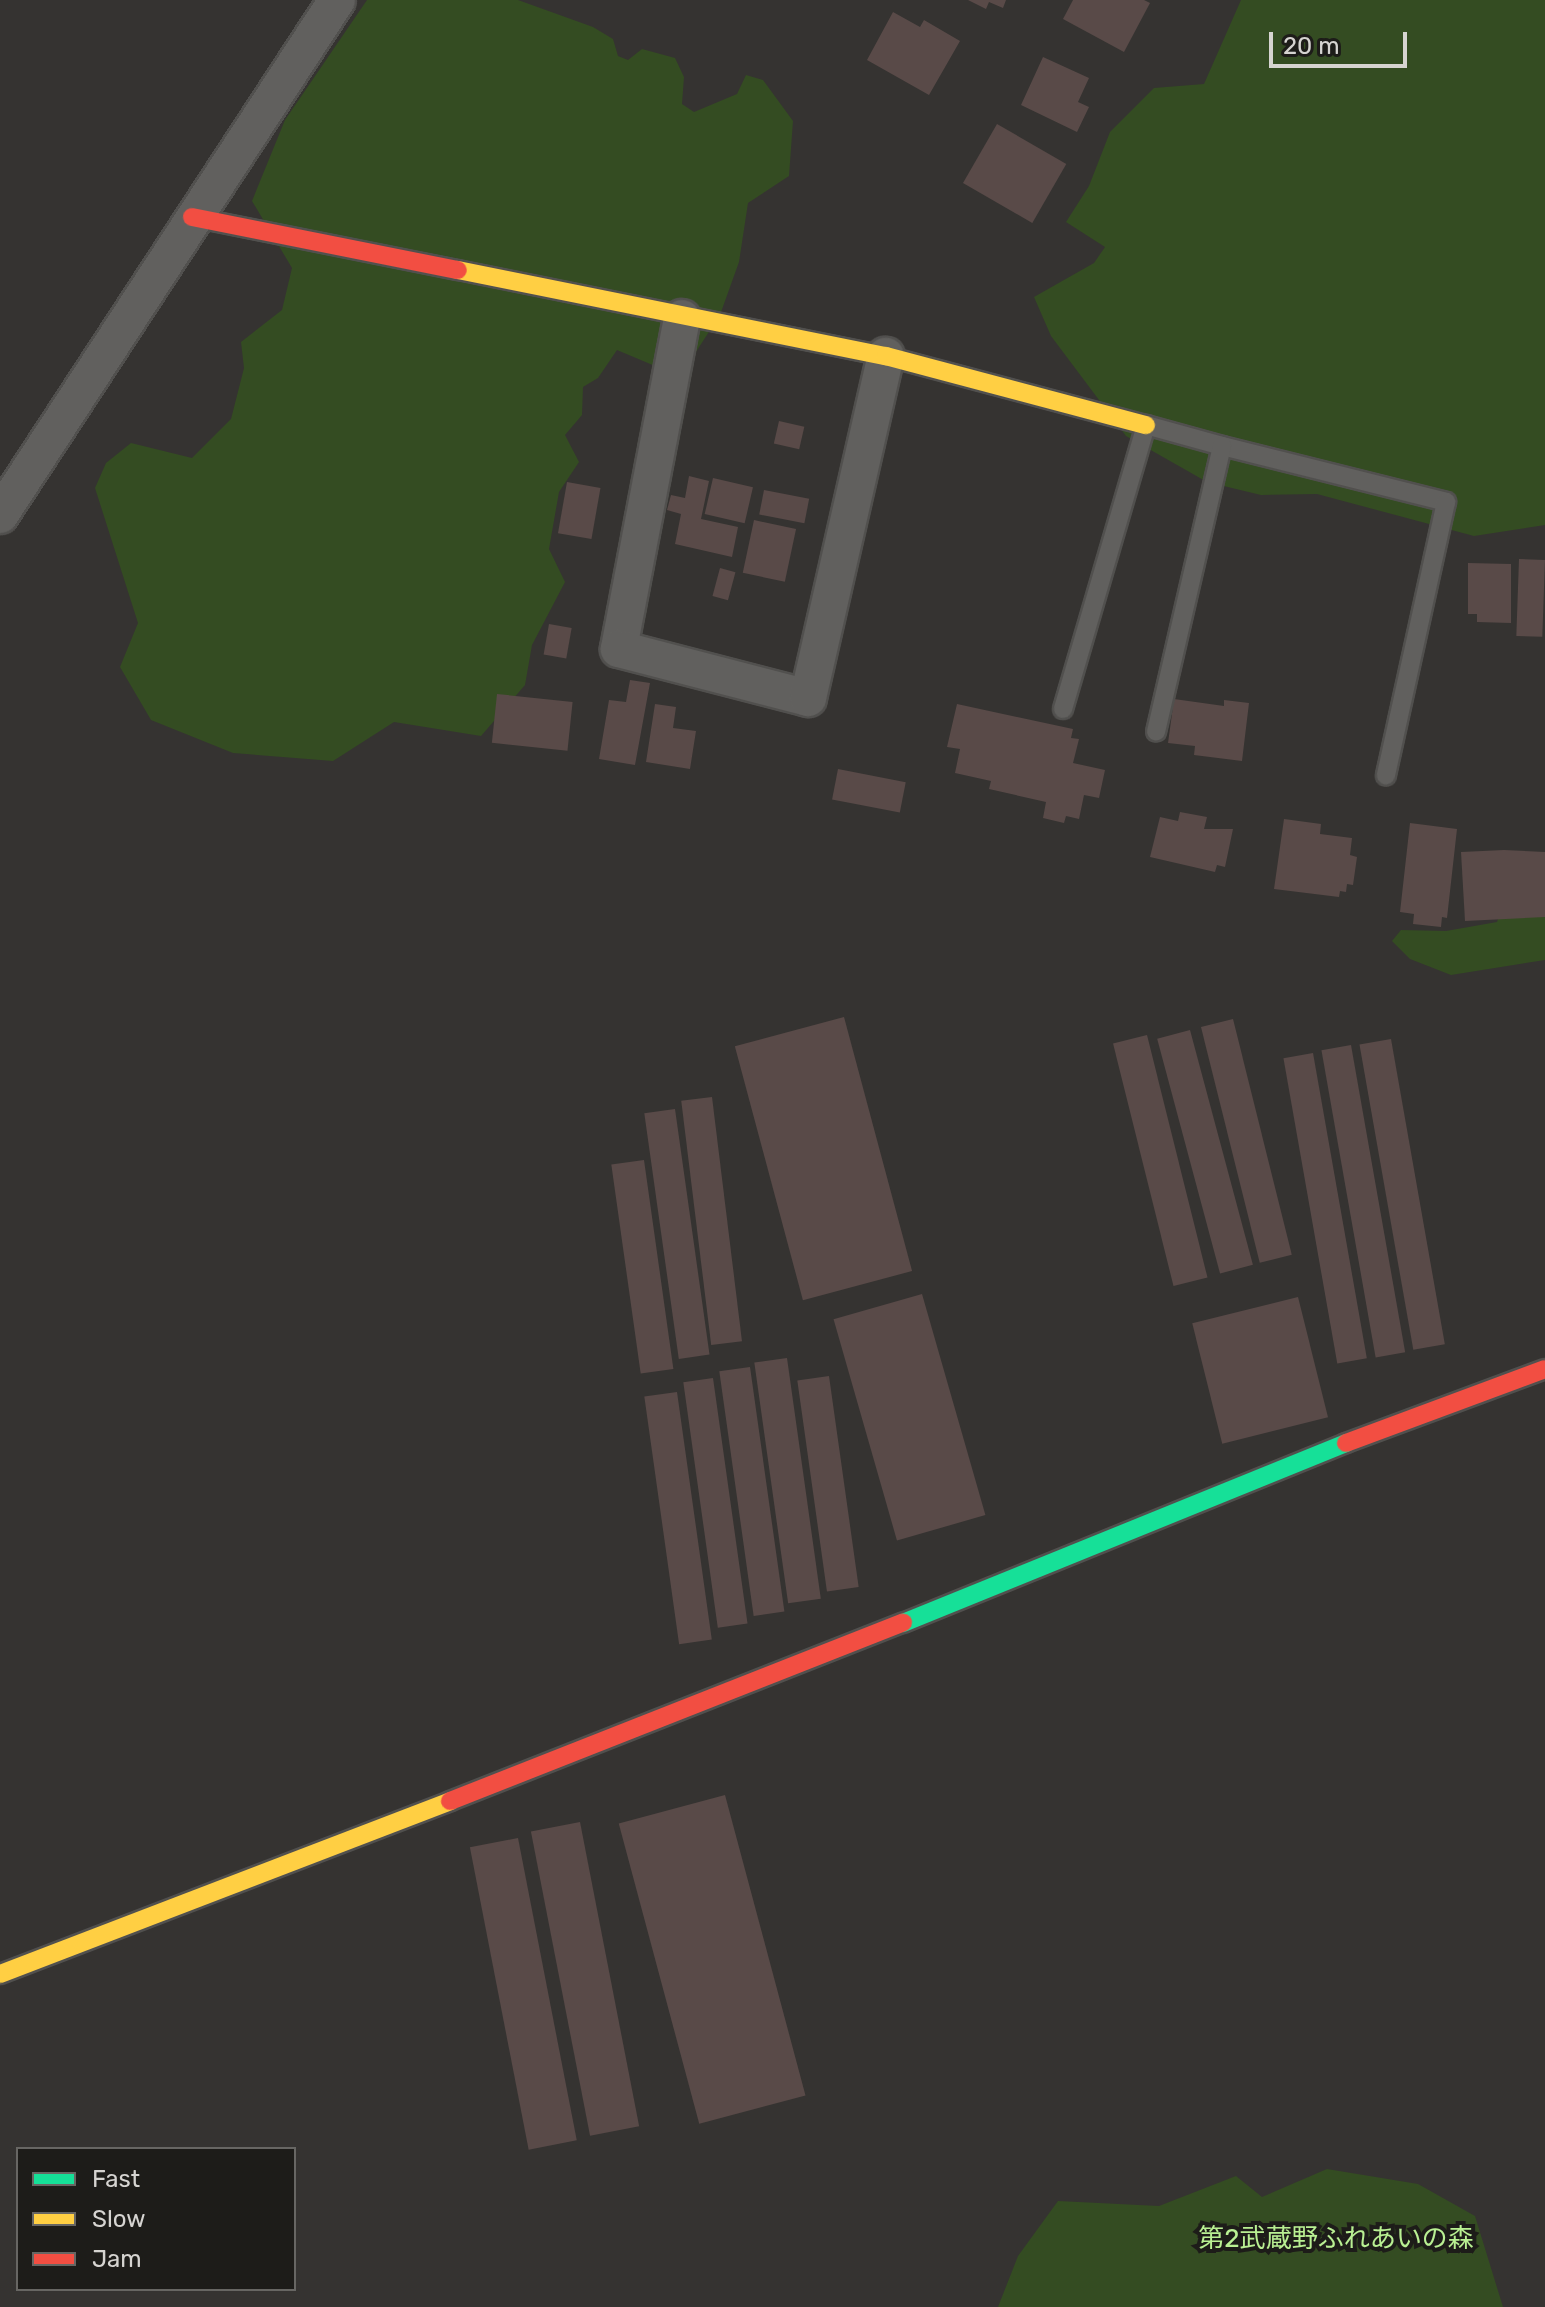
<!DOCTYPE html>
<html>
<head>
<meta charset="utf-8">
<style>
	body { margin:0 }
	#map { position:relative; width:1545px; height:2307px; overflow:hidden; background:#353331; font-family:Rubik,"Noto Sans JP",sans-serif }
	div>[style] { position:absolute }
	.green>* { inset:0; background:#344c22 }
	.building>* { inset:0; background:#594a48; transform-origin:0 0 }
	.roads { filter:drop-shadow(2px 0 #51504e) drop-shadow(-2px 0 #51504e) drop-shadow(0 2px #51504e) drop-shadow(0 -2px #51504e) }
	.lane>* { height:18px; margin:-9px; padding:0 9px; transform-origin:9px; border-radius:9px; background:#61605e }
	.street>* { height:36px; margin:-18px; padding:0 18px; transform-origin:18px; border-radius:18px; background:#61605e }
	.fast>* { height:18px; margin:-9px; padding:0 9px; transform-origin:9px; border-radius:9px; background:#16e098 }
	.slow>* { height:18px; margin:-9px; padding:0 9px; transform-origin:9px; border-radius:9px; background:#ffcf43 }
	.jam>* { height:18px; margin:-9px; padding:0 9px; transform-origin:9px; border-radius:9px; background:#f24e42 }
	span { translate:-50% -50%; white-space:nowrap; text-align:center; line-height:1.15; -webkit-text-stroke:8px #1d1c19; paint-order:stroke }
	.park-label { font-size:26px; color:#b9f093 }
	.legend { position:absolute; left:16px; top:2147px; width:280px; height:144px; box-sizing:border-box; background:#1d1c19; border:2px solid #676663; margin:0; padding:10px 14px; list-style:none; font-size:24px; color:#d6d4d1 }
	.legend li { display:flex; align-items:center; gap:16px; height:40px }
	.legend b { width:40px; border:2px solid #676663 }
	.scale { position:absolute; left:1269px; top:32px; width:138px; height:36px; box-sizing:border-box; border:4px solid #d6d4d1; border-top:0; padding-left:10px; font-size:24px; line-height:28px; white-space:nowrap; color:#d6d4d1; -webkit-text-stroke:6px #1d1c19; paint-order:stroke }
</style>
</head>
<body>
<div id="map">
	<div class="green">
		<i style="clip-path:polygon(367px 0,518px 0,593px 27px,613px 39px,618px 56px,628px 60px,642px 49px,675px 58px,684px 77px,682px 104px,694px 112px,737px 94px,746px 75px,763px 80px,793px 121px,789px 176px,748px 203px,739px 262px,720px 315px,688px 364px,655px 366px,617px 350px,598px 378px,583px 387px,582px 415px,565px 435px,579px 462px,559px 492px,549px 549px,565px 582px,532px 645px,525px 685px,481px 736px,394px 722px,333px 761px,233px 753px,151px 720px,120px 667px,138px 623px,95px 488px,106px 463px,131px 443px,192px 458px,231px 419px,244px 368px,241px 342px,282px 310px,292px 268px,252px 201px,285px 120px)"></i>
		<i style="clip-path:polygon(1241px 0,1545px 0,1545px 525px,1474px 536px,1317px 494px,1261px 495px,1207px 482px,1126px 436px,1051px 336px,1034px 297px,1094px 263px,1105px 247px,1066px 222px,1089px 186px,1110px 132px,1154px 88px,1204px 84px)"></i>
		<i style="clip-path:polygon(1503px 903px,1545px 907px,1545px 960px,1451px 975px,1410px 959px,1392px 941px,1401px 930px,1446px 931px,1497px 922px)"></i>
		<i style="clip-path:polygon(1327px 2169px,1418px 2184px,1475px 2216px,1503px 2307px,998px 2307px,1018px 2256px,1058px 2201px,1159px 2206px,1236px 2176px,1262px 2197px)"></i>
	</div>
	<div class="building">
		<i style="clip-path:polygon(968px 0,1006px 0,1003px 8px,989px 2px,986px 9px)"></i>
		<i style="clip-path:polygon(1073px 0,1144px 0,1150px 3px,1124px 52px,1063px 19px)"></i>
		<i style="clip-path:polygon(893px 12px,920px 27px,924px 20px,960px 41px,929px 95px,867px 60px)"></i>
		<i style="clip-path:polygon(1043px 57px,1089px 78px,1078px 102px,1089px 107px,1077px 132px,1021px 105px)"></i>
		<i style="left:997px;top:124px;width:80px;height:68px;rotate:30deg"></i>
		<i style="left:779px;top:421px;width:26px;height:23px;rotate:13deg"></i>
		<i style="clip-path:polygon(689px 476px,709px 481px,701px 519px,738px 527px,732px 557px,675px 544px,681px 514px,667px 510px,671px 495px,685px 498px)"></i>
		<i style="left:713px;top:478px;width:41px;height:37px;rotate:13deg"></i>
		<i style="left:567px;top:482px;width:34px;height:52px;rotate:10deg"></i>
		<i style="left:764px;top:490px;width:46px;height:25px;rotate:11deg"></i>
		<i style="left:754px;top:520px;width:43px;height:54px;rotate:12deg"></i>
		<i style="left:1519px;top:559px;width:26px;height:77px;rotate:2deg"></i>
		<i style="clip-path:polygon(1468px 563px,1511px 564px,1511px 623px,1477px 622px,1477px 614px,1468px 614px)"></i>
		<i style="left:720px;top:568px;width:16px;height:29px;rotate:15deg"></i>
		<i style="left:549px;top:624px;width:23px;height:31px;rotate:10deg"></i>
		<i style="clip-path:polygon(630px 680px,650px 683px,635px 765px,599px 759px,609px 700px,626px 702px)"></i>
		<i style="left:497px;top:694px;width:76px;height:49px;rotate:6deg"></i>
		<i style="clip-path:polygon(1174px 699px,1224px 706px,1224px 700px,1249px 703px,1242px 761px,1194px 755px,1195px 746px,1168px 743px)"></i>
		<i style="clip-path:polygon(655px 704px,676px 707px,673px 728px,696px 731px,690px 769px,646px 762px)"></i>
		<i style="clip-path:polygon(957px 704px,1073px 729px,1071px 738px,1079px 739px,1073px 763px,1105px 770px,1099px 798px,1084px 795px,1079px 819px,1066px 816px,1064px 823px,1043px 818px,1046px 802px,989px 789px,991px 781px,955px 773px,960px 749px,947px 747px)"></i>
		<i style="left:838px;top:769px;width:69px;height:31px;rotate:11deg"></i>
		<i style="clip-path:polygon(1180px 812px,1207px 817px,1204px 829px,1233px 829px,1225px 867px,1217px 865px,1215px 872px,1150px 857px,1160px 817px,1178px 821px)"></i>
		<i style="clip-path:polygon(1284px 819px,1321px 824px,1320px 834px,1352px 838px,1350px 855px,1357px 857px,1353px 885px,1347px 884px,1346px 892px,1340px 891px,1339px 897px,1274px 889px)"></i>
		<i style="clip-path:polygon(1410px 823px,1457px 829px,1447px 918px,1442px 917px,1441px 927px,1413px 924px,1414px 914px,1400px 912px)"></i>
		<i style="clip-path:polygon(1504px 850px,1545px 852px,1545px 917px,1465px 921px,1461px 852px)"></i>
		<i style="left:844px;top:1017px;width:263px;height:113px;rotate:75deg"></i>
		<i style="left:1233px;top:1019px;width:243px;height:33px;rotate:76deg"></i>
		<i style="left:1190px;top:1030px;width:243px;height:34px;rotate:75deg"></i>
		<i style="left:1147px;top:1035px;width:250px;height:35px;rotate:76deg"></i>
		<i style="left:1391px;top:1039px;width:310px;height:32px;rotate:80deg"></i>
		<i style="left:1351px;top:1045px;width:312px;height:30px;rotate:80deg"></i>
		<i style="left:1313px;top:1053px;width:310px;height:30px;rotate:80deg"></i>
		<i style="left:712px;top:1097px;width:246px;height:31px;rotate:83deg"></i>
		<i style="left:675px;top:1109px;width:248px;height:31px;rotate:82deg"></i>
		<i style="left:644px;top:1160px;width:211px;height:33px;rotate:82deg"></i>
		<i style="left:922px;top:1294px;width:230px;height:92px;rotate:74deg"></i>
		<i style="left:1298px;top:1297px;width:124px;height:109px;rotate:76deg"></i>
		<i style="left:787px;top:1358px;width:243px;height:33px;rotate:82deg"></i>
		<i style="left:750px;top:1367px;width:247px;height:31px;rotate:82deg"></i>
		<i style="left:829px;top:1376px;width:213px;height:32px;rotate:82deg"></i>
		<i style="left:713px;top:1378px;width:248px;height:30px;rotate:82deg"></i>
		<i style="left:677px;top:1392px;width:250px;height:33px;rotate:82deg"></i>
		<i style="left:725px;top:1795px;width:311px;height:110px;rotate:75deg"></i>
		<i style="left:580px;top:1822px;width:310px;height:50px;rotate:79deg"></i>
		<i style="left:518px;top:1838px;width:308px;height:49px;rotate:79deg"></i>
	</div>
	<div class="roads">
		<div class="lane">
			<i style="left:1222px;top:446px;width:231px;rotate:14deg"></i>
			<i style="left:1446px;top:502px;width:280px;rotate:102.4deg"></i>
			<i style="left:1063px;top:709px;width:296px;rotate:-73.7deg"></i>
			<i style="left:1146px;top:425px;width:79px;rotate:15.4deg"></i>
			<i style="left:1222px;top:446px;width:293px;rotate:103deg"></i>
		</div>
		<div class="street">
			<i style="left:682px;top:318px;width:337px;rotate:100.8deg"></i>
			<i style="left:619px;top:649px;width:195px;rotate:14.5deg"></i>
			<i style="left:808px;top:698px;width:351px;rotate:-77.2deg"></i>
			<i style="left:0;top:515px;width:615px;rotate:-56.8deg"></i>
		</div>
		<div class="fast">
			<i style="left:903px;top:1623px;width:478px;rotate:-22.1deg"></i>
		</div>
		<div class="slow">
			<i style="left:458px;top:270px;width:437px;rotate:11.4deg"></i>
			<i style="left:886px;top:356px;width:269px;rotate:14.9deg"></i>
			<i style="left:0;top:1974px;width:482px;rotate:-21deg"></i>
		</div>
		<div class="jam">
			<i style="left:192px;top:217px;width:271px;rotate:11.3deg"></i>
			<i style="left:1346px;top:1443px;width:212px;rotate:-20.4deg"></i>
			<i style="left:450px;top:1801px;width:487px;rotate:-21.5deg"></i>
		</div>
	</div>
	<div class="park-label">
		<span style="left:1336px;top:2239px">第2武蔵野ふれあいの森</span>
	</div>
	<ul class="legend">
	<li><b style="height:10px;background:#16e098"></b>Fast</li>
	<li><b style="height:10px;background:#ffcf43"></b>Slow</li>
	<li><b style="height:10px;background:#f24e42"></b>Jam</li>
	</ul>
	<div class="scale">20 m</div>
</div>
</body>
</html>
